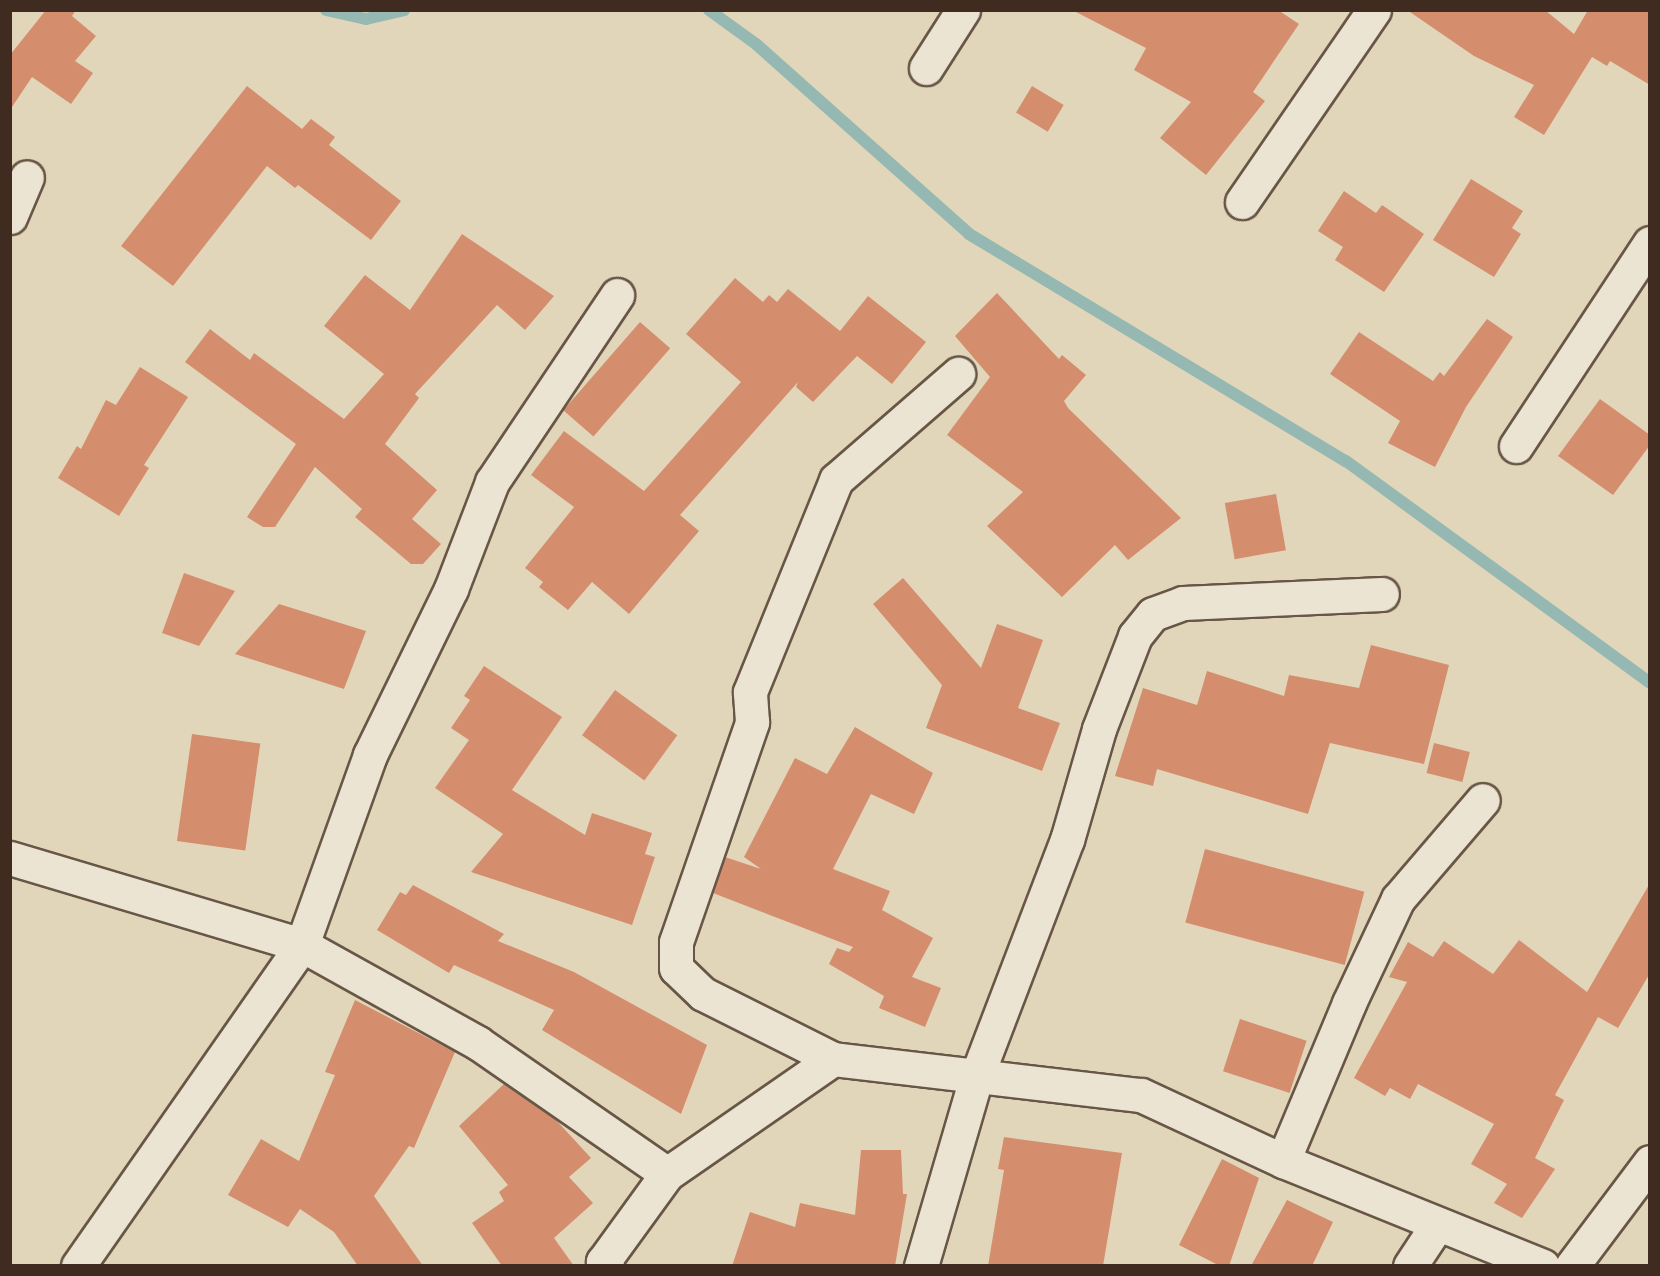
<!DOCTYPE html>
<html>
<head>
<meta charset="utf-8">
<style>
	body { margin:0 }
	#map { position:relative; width:1660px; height:1276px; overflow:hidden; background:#e2d6ba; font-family:"Libre Bodoni",serif }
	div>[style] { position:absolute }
	.stream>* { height:12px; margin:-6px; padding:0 6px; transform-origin:6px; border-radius:6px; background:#95b9b2 }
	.building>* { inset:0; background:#d48e6e; transform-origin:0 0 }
	.roads { filter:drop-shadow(2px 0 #685646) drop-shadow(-2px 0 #685646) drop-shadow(0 2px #685646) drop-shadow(0 -2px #685646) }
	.minor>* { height:33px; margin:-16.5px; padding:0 16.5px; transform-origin:16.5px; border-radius:16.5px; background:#ece4d2 }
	span { translate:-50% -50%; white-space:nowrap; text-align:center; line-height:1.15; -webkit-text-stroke:4.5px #ece4d2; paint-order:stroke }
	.frame { position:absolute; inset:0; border:12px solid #3f2b1f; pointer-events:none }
</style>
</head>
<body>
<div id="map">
	<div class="stream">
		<i style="left:326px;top:10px;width:41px;rotate:12.7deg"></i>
		<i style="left:366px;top:19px;width:39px;rotate:-13deg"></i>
		<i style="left:709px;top:10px;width:58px;rotate:35.9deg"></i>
		<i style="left:756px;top:44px;width:285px;rotate:41.7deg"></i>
		<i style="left:969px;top:234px;width:440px;rotate:31.1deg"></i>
		<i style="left:1346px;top:461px;width:376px;rotate:36.1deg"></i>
	</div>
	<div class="building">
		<i style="clip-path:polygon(46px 10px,76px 10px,72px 16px,96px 36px,75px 61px,93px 73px,71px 104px,32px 77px,10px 110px,10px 55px)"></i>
		<i style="clip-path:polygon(1072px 10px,1278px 10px,1299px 24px,1253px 92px,1265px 101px,1206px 175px,1160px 138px,1191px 102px,1134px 70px,1146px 48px)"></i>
		<i style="clip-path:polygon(1407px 10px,1545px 10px,1574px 34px,1588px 10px,1650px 10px,1650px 85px,1610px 61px,1607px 66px,1592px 57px,1544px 135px,1514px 117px,1534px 85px,1474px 56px)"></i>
		<i style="clip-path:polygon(247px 86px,302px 129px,311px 119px,335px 137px,329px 145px,401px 201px,371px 240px,298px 185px,295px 188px,267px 166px,173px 286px,121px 246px)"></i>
		<i style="left:1032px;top:86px;width:37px;height:31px;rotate:31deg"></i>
		<i style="clip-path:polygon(1471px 179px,1523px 211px,1512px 228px,1521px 234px,1494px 277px,1433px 240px)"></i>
		<i style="clip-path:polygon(1344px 191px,1376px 213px,1382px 205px,1424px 234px,1384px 292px,1335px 260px,1343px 247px,1318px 231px)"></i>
		<i style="clip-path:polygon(462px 234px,554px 296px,525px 330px,497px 305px,415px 394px,419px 398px,385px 444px,437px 490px,412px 519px,441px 544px,423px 564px,411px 564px,355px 517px,362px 509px,315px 467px,275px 527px,263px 527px,247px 517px,296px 444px,185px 362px,210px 329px,250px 360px,254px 353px,344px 419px,384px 374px,324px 326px,365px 275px,410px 310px)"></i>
		<i style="clip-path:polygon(735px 278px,763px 302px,769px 295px,777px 302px,788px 289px,840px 331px,868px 296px,926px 342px,892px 384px,857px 356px,813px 402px,796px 387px,798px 382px,680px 515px,699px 531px,629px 614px,592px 582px,568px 610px,539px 587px,543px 582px,525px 568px,574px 507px,531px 475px,564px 431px,644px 491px,741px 382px,686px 334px)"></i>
		<i style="clip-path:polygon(997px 293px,1059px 359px,1062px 355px,1086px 375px,1064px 401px,1068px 408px,1181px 518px,1128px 560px,1115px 545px,1062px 597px,987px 526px,1023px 492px,947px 435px,990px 377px,955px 336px)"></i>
		<i style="clip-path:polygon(1487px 319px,1513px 337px,1466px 407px,1435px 467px,1388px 443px,1400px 421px,1330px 374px,1359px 332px,1433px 381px,1440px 372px,1444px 376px)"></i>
		<i style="left:640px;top:322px;width:40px;height:117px;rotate:41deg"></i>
		<i style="clip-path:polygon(140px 367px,188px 397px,144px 465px,149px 468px,119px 516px,58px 478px,77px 446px,81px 449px,106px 400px,116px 405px)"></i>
		<i style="clip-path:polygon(1600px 399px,1650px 435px,1650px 445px,1613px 495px,1558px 456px)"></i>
		<i style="left:1276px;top:494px;width:57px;height:52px;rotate:80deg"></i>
		<i style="clip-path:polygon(184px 573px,235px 591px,199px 646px,162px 633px)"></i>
		<i style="clip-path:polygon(903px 578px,981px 668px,997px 624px,1043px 640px,1018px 708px,1060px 723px,1042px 771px,926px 728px,942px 685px,873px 604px)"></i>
		<i style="clip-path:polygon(279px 604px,366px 631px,344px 689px,235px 654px)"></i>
		<i style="clip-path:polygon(1371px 645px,1449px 665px,1424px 764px,1330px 743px,1308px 814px,1157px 769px,1153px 786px,1115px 776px,1143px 688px,1197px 705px,1207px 671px,1284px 696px,1289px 675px,1359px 688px)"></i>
		<i style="clip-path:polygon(484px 666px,562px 717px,512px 790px,585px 835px,592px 813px,652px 833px,645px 854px,655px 857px,632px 925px,471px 872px,503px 834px,435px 788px,469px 740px,451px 728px,470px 700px,464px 696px)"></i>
		<i style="left:615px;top:690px;width:77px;height:56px;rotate:36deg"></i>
		<i style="clip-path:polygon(855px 727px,933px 773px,914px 814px,871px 794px,833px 869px,890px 891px,882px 910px,933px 938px,912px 977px,941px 988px,925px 1027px,879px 1008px,884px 996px,829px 964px,837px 948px,849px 952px,853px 947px,713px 893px,725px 857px,761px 869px,744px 857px,795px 758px,827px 774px)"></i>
		<i style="left:192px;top:734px;width:69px;height:108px;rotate:8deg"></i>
		<i style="left:1434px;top:743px;width:37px;height:31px;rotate:14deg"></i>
		<i style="left:1205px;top:849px;width:165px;height:76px;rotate:15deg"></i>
		<i style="clip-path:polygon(1650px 883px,1650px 973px,1618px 1028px,1598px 1017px,1555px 1095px,1564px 1100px,1535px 1158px,1555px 1169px,1522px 1218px,1494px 1203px,1507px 1184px,1471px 1164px,1494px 1124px,1418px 1084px,1410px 1099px,1390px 1088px,1385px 1096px,1354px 1078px,1407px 982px,1389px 977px,1408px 942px,1433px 957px,1444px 941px,1493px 974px,1519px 940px,1587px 992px)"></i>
		<i style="clip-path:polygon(413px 885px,504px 934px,498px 941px,574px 972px,707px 1045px,681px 1114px,542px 1030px,554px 1010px,454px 965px,449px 973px,377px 930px,400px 892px,406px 895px)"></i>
		<i style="clip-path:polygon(355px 1000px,455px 1052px,414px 1148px,409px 1146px,374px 1196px,423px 1266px,358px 1266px,334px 1232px,300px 1209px,288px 1227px,228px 1195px,261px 1139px,299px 1161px,335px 1075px,325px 1072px)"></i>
		<i style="left:1240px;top:1019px;width:70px;height:55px;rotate:18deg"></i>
		<i style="clip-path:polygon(504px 1084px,556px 1120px,591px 1158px,569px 1177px,593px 1203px,554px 1238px,574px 1266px,502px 1266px,472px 1223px,504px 1201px,499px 1192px,508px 1185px,459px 1126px)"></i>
		<i style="clip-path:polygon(1004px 1137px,1122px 1153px,1103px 1266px,988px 1266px,1004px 1170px,998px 1169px)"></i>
		<i style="clip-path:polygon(861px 1150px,901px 1150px,903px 1194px,907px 1194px,895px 1266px,732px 1266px,750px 1212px,795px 1227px,800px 1203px,855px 1215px)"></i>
		<i style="clip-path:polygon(1222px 1159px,1259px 1178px,1229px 1266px,1220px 1266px,1179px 1245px)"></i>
		<i style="clip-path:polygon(1287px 1200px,1333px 1222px,1312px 1266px,1251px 1266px)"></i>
	</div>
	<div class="roads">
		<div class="minor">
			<i style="left:926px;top:68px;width:69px;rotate:-57.5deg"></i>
			<i style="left:1242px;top:202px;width:233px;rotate:-55.5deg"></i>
			<i style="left:10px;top:217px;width:43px;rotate:-67deg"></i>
			<i style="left:1516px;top:446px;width:243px;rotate:-56.6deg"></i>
			<i style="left:10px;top:858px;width:305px;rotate:16.6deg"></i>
			<i style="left:302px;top:945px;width:201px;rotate:29.1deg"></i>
			<i style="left:478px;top:1043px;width:230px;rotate:34.7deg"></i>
			<i style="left:667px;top:1174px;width:202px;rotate:-34.7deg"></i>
			<i style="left:833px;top:1059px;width:310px;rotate:6.7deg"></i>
			<i style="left:1141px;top:1095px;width:157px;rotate:24.9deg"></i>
			<i style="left:1283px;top:1161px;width:280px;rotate:22deg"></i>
			<i style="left:833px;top:1059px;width:145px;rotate:-153.4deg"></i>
			<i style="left:703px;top:994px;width:37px;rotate:-136deg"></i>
			<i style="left:676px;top:968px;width:26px;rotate:-90deg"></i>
			<i style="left:676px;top:942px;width:233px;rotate:-70.9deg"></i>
			<i style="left:752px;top:722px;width:30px;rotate:-94deg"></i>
			<i style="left:750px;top:692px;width:229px;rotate:-67.9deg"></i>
			<i style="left:836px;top:480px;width:162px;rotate:-41deg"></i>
			<i style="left:1283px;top:1161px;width:171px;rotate:-67.3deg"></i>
			<i style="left:1349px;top:1003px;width:115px;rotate:-64.8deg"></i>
			<i style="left:1398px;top:899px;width:130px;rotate:-49.4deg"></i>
			<i style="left:78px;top:1266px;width:391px;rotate:-55.1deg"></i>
			<i style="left:302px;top:945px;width:202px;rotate:-70.3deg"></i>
			<i style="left:370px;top:755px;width:185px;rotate:-64deg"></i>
			<i style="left:451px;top:589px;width:115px;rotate:-69deg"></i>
			<i style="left:492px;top:482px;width:225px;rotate:-56.2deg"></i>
			<i style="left:607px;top:1266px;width:6px;rotate:-135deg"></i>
			<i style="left:603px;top:1262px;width:109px;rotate:-54deg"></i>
			<i style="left:921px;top:1266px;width:196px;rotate:-73.7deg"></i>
			<i style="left:976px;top:1078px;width:255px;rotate:-69.1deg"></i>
			<i style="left:1067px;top:840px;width:116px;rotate:-73.9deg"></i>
			<i style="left:1099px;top:729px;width:100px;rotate:-68.8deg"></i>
			<i style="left:1135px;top:636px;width:28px;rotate:-51deg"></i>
			<i style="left:1153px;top:614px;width:32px;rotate:-20deg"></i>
			<i style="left:1183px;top:603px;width:199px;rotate:-2.6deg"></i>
			<i style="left:1410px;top:1266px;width:49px;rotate:-56.6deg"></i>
			<i style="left:1572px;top:1266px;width:130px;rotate:-53.1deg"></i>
		</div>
	</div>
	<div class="frame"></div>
</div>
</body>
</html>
